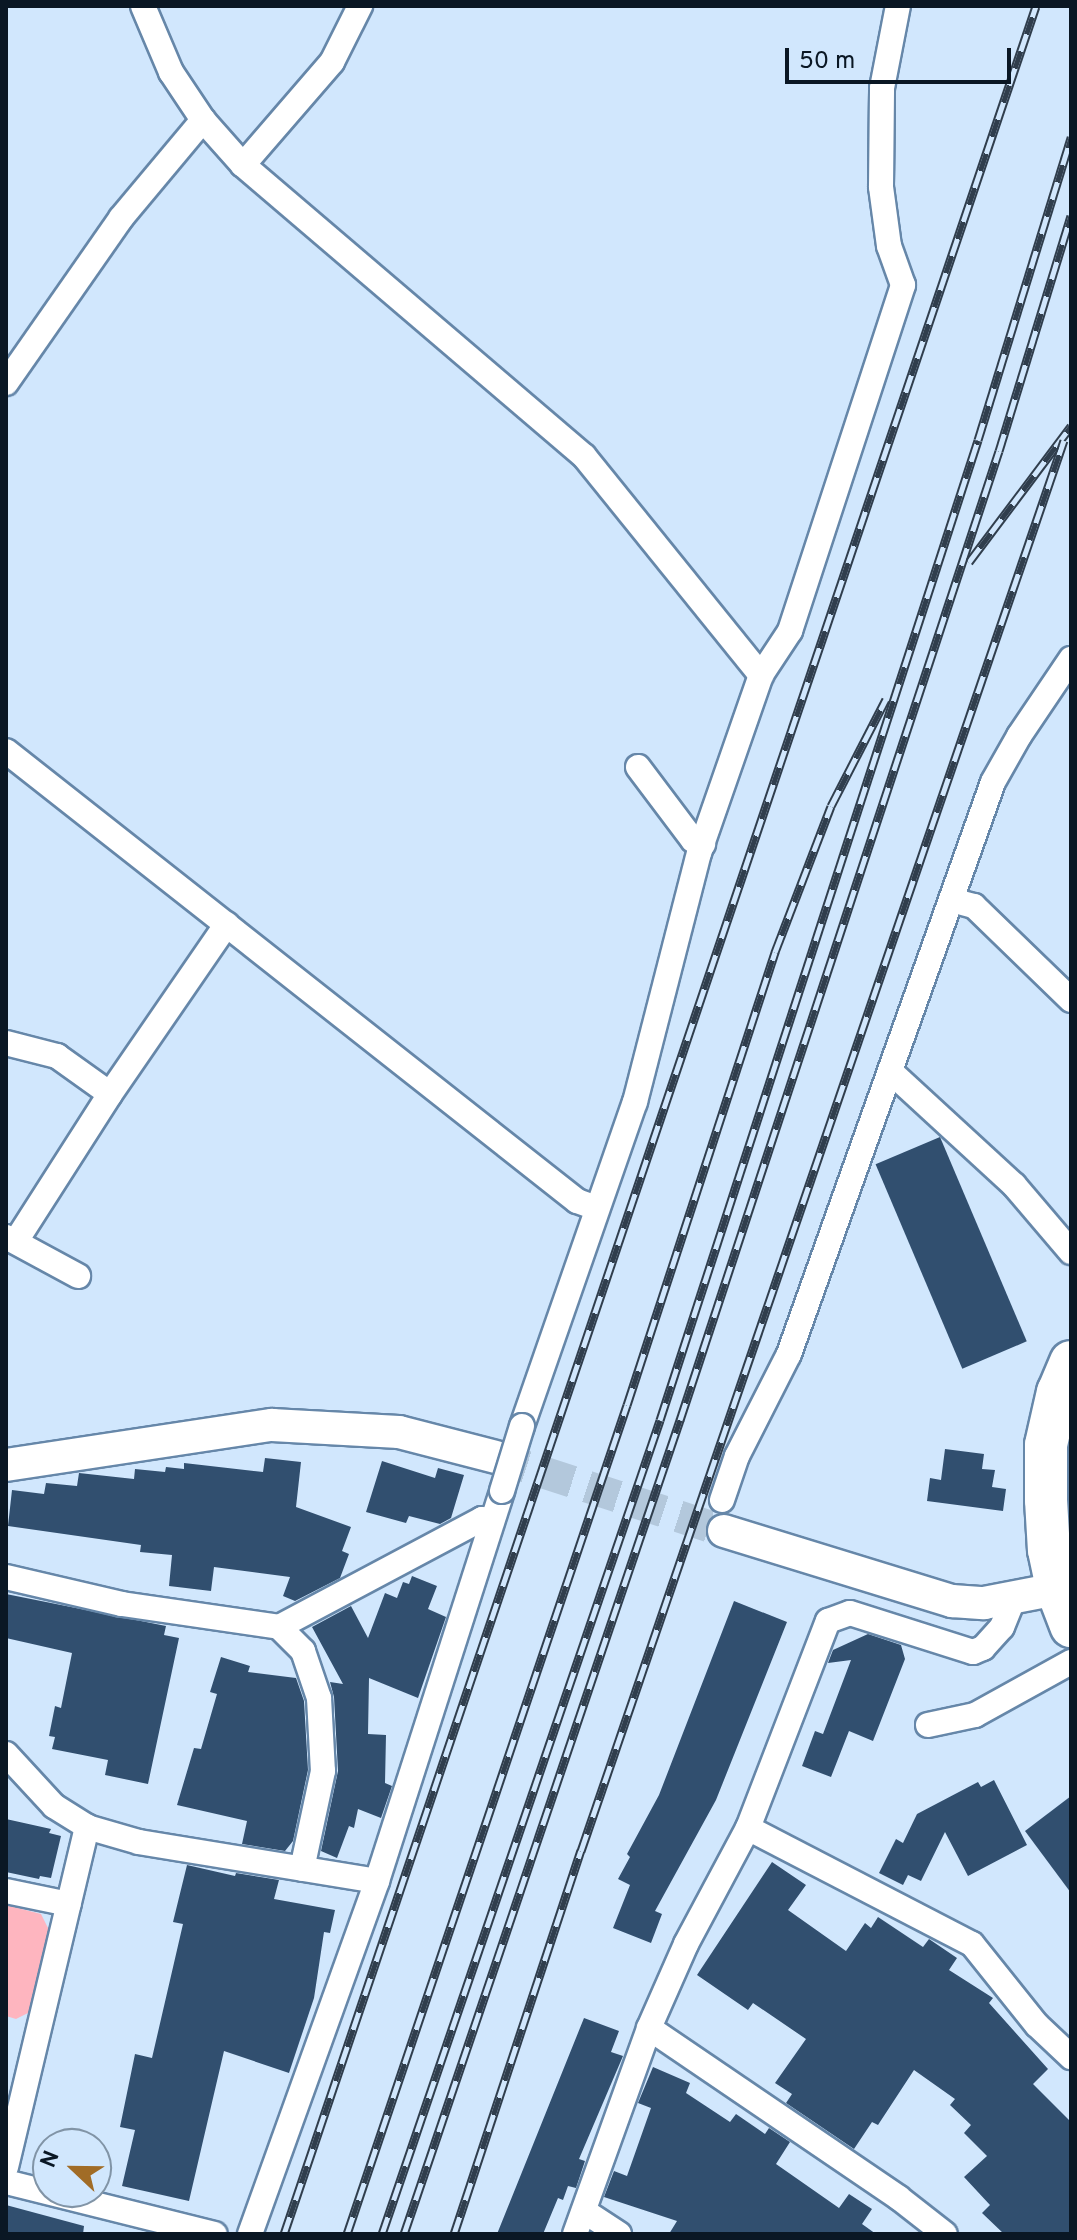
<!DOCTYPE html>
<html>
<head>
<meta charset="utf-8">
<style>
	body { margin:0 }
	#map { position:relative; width:1077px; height:2240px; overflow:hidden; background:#d1e7fd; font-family:Overpass,sans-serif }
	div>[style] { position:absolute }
	.green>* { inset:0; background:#feb5bf }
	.building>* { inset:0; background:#314f6f; transform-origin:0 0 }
	.secondary-tunnel>* { height:32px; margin-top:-16px; transform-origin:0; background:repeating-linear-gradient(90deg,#b3c8dc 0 32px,transparent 0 48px) }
	.roads { filter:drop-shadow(2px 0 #6687a9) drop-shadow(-2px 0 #6687a9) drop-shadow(0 2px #6687a9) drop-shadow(0 -2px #6687a9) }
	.street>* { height:24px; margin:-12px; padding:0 12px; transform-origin:12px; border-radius:12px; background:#fff }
	.secondary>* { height:32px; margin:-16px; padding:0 16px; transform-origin:16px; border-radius:16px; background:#fff }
	.highway>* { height:42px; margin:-21px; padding:0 21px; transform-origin:21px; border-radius:21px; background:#fff }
	.rail>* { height:9px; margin-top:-4.5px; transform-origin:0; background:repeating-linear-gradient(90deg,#d1e7fd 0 18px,#303e4d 0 36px); box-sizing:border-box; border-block:2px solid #303e4d }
	.bridges { filter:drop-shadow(2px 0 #6687a9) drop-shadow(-2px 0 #6687a9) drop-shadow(0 2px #6687a9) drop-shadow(0 -2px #6687a9) }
	.street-bridge>* { height:24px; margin:-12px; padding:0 12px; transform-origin:12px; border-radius:12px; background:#fff }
	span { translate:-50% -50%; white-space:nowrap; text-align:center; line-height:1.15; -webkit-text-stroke:8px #d1e7fd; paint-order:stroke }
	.frame { position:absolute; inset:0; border:8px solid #0a1724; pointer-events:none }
	.north { position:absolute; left:32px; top:2128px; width:80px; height:80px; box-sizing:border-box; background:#d1e7fd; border:2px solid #8194a6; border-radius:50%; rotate:292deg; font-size:22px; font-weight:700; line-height:32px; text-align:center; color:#0a1724 }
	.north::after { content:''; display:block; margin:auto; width:28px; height:36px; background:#a16c26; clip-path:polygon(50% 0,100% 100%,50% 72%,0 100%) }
	.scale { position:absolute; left:785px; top:48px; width:226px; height:36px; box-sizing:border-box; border:4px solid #0a1724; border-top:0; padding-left:10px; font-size:24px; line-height:28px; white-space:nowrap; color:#0a1724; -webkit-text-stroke:6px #d1e7fd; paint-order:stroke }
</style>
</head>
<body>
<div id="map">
	<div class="green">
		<i style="clip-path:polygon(6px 1905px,41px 1914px,49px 1930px,30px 2012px,16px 2019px,6px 2016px)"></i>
	</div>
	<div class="building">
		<i style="left:940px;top:1137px;width:222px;height:70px;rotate:67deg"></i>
		<i style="clip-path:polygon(945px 1449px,984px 1454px,982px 1469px,995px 1470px,992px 1487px,1006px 1489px,1003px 1511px,927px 1501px,930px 1478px,941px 1480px)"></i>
		<i style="clip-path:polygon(265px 1458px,301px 1462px,296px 1507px,351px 1527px,342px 1551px,349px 1554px,340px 1578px,295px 1601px,283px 1596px,290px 1577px,214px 1567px,211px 1591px,169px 1586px,172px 1555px,140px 1552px,141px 1545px,8px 1526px,12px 1490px,44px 1494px,46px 1483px,77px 1486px,79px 1473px,134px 1479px,135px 1469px,165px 1472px,166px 1467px,184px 1469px,184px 1463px,263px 1472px)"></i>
		<i style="clip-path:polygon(382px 1461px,435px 1478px,438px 1468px,464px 1475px,451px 1518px,440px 1524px,409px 1516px,406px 1523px,366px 1512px)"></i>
		<i style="clip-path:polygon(412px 1576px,437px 1586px,428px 1609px,446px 1617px,418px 1698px,369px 1678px,368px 1734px,386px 1735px,385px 1783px,392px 1786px,381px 1818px,358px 1809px,354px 1828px,349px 1826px,337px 1858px,321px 1851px,338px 1771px,334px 1697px,330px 1682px,343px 1684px,312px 1627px,351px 1606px,368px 1638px,385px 1593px,397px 1598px,403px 1582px,409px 1584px)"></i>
		<i style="clip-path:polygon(6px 1594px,166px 1626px,164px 1635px,179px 1638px,148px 1784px,105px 1775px,108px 1760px,52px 1749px,55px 1737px,49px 1736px,55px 1706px,61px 1708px,72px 1653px,6px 1638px)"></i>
		<i style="clip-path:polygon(734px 1601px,787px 1622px,716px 1800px,655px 1911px,662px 1914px,651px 1943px,613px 1928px,630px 1885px,618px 1879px,630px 1857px,627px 1854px,659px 1795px)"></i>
		<i style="clip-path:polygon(868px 1634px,901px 1645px,905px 1659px,873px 1741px,849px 1731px,831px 1777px,802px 1766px,815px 1731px,823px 1734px,851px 1660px,828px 1663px,833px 1650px)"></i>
		<i style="clip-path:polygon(221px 1657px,250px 1666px,248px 1672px,296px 1678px,304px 1701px,308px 1770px,293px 1841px,285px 1851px,242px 1844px,247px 1821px,177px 1805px,194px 1748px,201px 1749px,217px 1694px,210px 1692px)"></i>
		<i style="clip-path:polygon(994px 1780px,1027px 1845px,968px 1876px,945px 1832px,921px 1881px,908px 1875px,903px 1885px,879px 1873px,896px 1839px,903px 1843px,917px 1814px,978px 1782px,981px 1787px)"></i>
		<i style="clip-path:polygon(1071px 1796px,1071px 1893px,1025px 1831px)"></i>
		<i style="clip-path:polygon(6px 1819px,51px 1829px,49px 1833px,61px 1836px,51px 1878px,40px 1876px,39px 1879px,6px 1872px)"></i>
		<i style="clip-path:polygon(772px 1862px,806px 1885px,788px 1910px,846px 1951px,865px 1923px,871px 1928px,878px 1917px,923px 1947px,929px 1939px,957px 1958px,949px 1970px,993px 1998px,989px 2003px,1048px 2069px,1033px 2084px,1071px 2122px,1071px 2234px,1004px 2234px,982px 2213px,990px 2205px,964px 2177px,987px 2156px,964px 2133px,971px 2125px,950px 2105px,955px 2099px,914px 2070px,878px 2125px,872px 2122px,854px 2149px,786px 2103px,792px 2094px,775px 2083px,806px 2039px,753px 2003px,748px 2010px,697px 1975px)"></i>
		<i style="clip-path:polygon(187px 1865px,235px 1876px,236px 1873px,279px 1880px,274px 1899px,335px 1910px,330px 1933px,324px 1932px,314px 1998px,289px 2073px,224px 2051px,189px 2201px,122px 2186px,135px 2130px,120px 2127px,135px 2054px,152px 2058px,183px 1924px,173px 1922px)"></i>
		<i style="clip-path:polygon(584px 2018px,619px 2031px,611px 2052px,623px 2056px,579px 2159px,585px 2161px,576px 2188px,568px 2186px,563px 2200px,558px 2198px,543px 2234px,497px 2234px)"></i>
		<i style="clip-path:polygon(653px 2067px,690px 2083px,686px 2093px,730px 2122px,736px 2114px,765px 2134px,769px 2128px,790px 2142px,776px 2164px,839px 2208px,849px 2194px,872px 2209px,862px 2224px,876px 2234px,669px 2234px,677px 2221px,604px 2197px,614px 2171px,627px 2176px,651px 2108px,638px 2103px)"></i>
		<i style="clip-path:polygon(6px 2205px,84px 2226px,83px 2234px,6px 2234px)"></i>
	</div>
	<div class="secondary-tunnel">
		<i style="left:496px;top:1457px;width:240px;rotate:18deg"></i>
	</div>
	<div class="roads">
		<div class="street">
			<i style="left:143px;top:6px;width:72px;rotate:67deg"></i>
			<i style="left:171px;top:72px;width:58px;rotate:56.3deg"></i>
			<i style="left:203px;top:120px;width:60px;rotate:48.4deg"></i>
			<i style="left:243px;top:165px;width:448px;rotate:40.5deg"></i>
			<i style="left:584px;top:456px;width:282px;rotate:51.1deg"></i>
			<i style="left:243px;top:165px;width:136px;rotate:-49.2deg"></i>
			<i style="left:332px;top:62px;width:63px;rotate:-63.4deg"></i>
			<i style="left:6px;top:383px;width:201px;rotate:-55.1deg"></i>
			<i style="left:121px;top:218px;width:128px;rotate:-50.1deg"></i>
			<i style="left:6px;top:751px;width:727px;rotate:38.24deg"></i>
			<i style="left:577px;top:1201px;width:20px;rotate:20deg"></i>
			<i style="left:638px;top:767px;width:91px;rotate:53deg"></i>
			<i style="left:693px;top:840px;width:11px;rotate:22deg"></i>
			<i style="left:951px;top:900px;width:24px;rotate:15deg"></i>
			<i style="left:974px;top:906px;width:135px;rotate:44.1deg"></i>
			<i style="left:6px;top:1043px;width:53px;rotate:14.3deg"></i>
			<i style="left:57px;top:1056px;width:65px;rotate:35.6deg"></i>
			<i style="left:891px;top:1072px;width:167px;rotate:42.6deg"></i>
			<i style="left:1014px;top:1185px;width:88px;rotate:49.6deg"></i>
			<i style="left:6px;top:1237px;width:82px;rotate:28.4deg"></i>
			<i style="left:16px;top:1241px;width:174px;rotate:-57.4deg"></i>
			<i style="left:110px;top:1094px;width:206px;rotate:-55.5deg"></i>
			<i style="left:522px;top:1426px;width:343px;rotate:-70.8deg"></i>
			<i style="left:635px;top:1102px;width:257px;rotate:-75.6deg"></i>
			<i style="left:699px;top:853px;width:188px;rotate:-70.8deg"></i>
			<i style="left:761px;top:675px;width:53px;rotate:-56.6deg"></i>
			<i style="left:790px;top:631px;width:364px;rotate:-71.9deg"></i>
			<i style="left:903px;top:285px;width:41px;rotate:-109.7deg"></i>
			<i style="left:889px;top:246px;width:60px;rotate:-97.7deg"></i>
			<i style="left:881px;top:187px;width:99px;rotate:-89.4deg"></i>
			<i style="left:882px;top:88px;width:84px;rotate:-79deg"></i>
			<i style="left:722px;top:1500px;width:46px;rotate:-71.2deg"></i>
			<i style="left:737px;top:1456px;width:114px;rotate:-63deg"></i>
			<i style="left:789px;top:1354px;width:607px;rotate:-70.37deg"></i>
			<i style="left:993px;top:782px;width:53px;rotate:-60.5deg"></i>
			<i style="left:1019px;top:736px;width:93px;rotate:-56deg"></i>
			<i style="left:6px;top:1577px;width:119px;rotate:13.1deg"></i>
			<i style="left:122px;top:1604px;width:159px;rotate:8.3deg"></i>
			<i style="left:279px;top:1627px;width:230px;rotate:-28deg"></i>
			<i style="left:482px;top:1519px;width:10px;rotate:17deg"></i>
			<i style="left:279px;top:1627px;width:34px;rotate:45deg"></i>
			<i style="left:303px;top:1651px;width:50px;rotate:71.2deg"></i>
			<i style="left:319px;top:1698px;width:73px;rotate:86.9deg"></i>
			<i style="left:323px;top:1771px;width:100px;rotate:102.1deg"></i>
			<i style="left:928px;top:1725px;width:48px;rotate:-12deg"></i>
			<i style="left:975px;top:1715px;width:110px;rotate:-28.9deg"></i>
			<i style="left:6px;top:1754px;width:71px;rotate:47.3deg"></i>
			<i style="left:54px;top:1806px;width:39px;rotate:32deg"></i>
			<i style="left:87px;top:1827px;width:54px;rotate:16.1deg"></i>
			<i style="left:139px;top:1842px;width:241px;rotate:9.3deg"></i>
			<i style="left:748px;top:1828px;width:252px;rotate:27.4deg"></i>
			<i style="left:972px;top:1944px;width:104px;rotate:51.3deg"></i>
			<i style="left:1037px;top:2025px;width:47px;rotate:43.3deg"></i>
			<i style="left:6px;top:1891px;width:64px;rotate:11.7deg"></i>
			<i style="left:649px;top:2028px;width:302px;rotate:34.2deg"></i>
			<i style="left:899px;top:2198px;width:58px;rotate:38deg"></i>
			<i style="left:6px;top:2167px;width:350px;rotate:-76.6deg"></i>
			<i style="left:6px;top:2182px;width:215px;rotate:14deg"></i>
			<i style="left:584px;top:2211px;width:42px;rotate:33.3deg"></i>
			<i style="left:250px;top:2234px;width:375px;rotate:-70.2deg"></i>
			<i style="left:377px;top:1881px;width:410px;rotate:-72.2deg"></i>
			<i style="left:575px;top:2234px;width:219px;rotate:-70.2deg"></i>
			<i style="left:649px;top:2028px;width:92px;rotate:-66.2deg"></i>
			<i style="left:686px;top:1944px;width:132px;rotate:-61.9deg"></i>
			<i style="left:748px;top:1828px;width:222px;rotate:-68.9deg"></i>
			<i style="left:828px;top:1621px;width:23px;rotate:-20deg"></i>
			<i style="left:850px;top:1613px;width:129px;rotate:17.6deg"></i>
			<i style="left:973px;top:1652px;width:11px;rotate:-22deg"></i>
			<i style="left:983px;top:1648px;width:28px;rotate:-48deg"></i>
			<i style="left:1002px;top:1627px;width:31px;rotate:-68deg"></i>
		</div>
		<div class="secondary">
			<i style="left:6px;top:1465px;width:269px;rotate:-8.6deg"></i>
			<i style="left:272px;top:1425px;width:127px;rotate:3.2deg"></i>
			<i style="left:399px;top:1432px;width:100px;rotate:14.5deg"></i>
			<i style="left:724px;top:1531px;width:239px;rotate:17.1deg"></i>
			<i style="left:952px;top:1601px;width:32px;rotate:4deg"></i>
			<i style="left:984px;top:1603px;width:74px;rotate:-10.9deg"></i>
		</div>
		<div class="highway">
			<i style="left:1071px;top:1362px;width:33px;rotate:113deg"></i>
			<i style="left:1058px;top:1392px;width:54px;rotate:102.8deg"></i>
			<i style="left:1046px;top:1445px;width:55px;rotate:90deg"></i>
			<i style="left:1046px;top:1500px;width:50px;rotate:86.6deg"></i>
			<i style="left:1049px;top:1550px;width:40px;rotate:78deg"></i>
			<i style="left:1057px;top:1589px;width:40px;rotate:69deg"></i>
		</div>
	</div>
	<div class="rail">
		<i style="left:969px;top:562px;width:170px;rotate:-53.1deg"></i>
		<i style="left:284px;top:2234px;width:2351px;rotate:-71.35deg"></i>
		<i style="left:347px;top:2234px;width:875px;rotate:-71.34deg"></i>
		<i style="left:627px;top:1405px;width:477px;rotate:-71.9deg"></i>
		<i style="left:775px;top:952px;width:156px;rotate:-69deg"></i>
		<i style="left:831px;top:806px;width:120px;rotate:-62.8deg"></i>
		<i style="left:382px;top:2234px;width:860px;rotate:-71.14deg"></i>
		<i style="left:660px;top:1420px;width:1030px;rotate:-72.02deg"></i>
		<i style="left:978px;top:440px;width:317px;rotate:-72.9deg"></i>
		<i style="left:404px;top:2234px;width:860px;rotate:-71.27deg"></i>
		<i style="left:680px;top:1420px;width:1020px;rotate:-71.78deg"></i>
		<i style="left:999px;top:451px;width:246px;rotate:-73deg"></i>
		<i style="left:454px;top:2234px;width:404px;rotate:-71.7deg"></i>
		<i style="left:581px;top:1851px;width:1491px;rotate:-71.1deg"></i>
	</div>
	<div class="bridges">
		<div class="street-bridge">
			<i style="left:502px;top:1491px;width:68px;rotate:-72.9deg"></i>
		</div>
	</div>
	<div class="frame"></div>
	<div class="north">N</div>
	<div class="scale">50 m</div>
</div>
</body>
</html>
